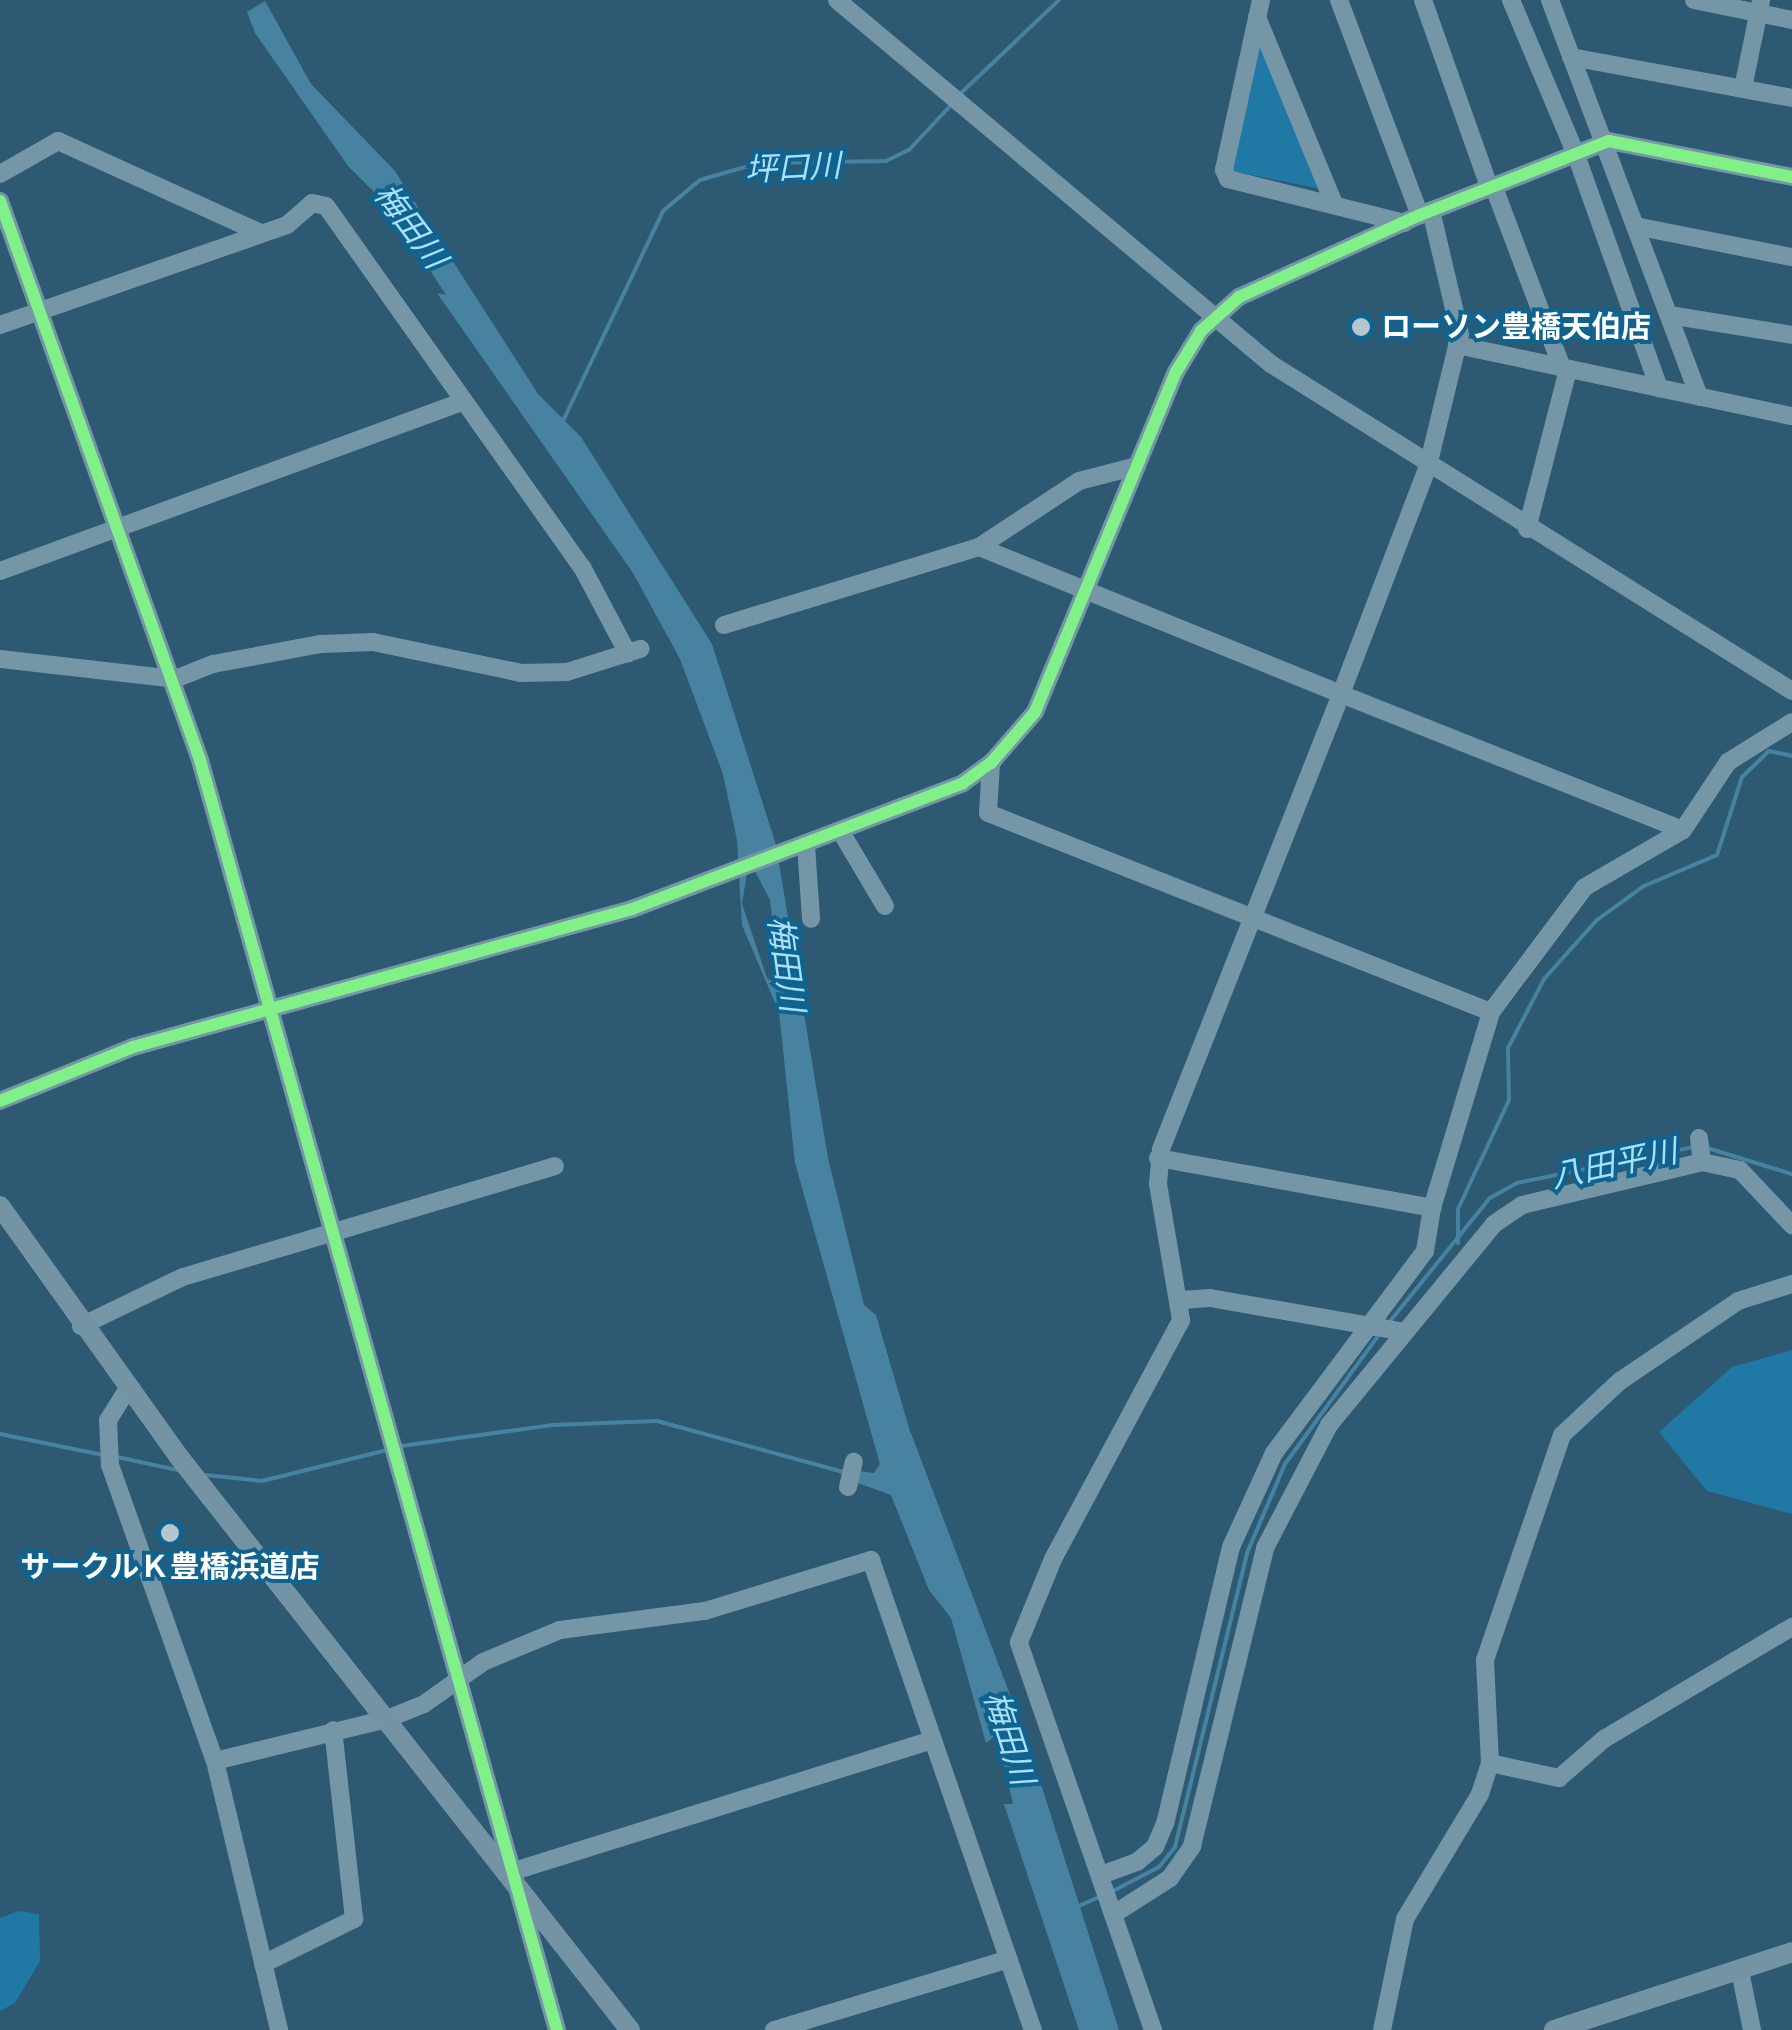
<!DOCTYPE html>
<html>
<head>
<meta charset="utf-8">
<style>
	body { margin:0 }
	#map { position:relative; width:1792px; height:2030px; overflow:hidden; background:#2d5a72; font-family:"DM Sans","Noto Sans JP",sans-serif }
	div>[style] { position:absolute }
	.green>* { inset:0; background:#2078a5 }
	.water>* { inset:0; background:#4783a1 }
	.stream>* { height:4px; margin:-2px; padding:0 2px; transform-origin:2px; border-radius:2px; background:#4783a1 }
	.minor>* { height:18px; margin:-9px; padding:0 9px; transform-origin:9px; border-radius:9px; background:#7496a6 }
	.major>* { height:20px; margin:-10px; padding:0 10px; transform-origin:10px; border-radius:10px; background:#7494a5 }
	.cycleway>* { height:12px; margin:-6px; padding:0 6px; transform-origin:6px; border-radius:6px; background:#82f089 }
	.dots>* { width:28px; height:28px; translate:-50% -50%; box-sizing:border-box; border:5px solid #10638f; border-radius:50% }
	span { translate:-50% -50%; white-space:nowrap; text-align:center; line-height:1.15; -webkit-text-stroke:8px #10638f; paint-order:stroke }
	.poi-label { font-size:30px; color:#fff; font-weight:700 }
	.left { translate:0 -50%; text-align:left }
	.water-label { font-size:32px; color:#a9e0fa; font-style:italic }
</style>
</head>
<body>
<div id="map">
	<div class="green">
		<i style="clip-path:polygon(1261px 34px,1321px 189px,1232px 171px)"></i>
		<i style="clip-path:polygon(1792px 1350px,1792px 1514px,1707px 1491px,1659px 1432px,1732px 1367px)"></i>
		<i style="clip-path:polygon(19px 1911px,39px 1914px,40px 1961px,15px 2003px,0 2011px,0 1918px)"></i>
	</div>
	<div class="water">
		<i style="clip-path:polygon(evenodd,265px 1px,311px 84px,395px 171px,538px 394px,581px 437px,712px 644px,776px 845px,828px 1158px,864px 1305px,876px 1315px,909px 1428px,1026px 1737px,1119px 2030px,1079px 2030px,1004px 1804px,1013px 1804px,997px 1734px,986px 1743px,951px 1618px,929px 1590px,891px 1495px,855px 1482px,859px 1471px,874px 1473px,880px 1464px,795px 1163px,779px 1012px,742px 925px,737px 840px,723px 774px,680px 659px,633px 573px,437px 293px,446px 295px,389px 207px,348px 166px,255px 33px,247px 12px,265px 1px,749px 860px,770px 900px,780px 987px,767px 978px,742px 904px,749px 860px)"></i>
	</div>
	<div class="stream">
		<i style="left:961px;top:93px;width:135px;rotate:-43.5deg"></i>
		<i style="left:562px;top:423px;width:235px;rotate:-64.5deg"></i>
		<i style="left:663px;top:211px;width:48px;rotate:-40deg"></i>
		<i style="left:700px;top:180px;width:61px;rotate:-16.1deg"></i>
		<i style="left:759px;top:163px;width:127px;rotate:-0.9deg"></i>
		<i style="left:886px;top:161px;width:25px;rotate:-26deg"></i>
		<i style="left:909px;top:150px;width:63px;rotate:-46.9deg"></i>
		<i style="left:1704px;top:1147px;width:92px;rotate:17.1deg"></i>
		<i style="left:1458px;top:1243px;width:34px;rotate:-90deg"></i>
		<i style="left:1458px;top:1209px;width:120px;rotate:-64.9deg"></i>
		<i style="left:1509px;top:1100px;width:52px;rotate:-91.1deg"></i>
		<i style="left:1508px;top:1048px;width:78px;rotate:-62.4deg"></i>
		<i style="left:1544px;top:979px;width:79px;rotate:-48.1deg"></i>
		<i style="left:1597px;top:920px;width:58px;rotate:-35.9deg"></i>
		<i style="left:1644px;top:886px;width:79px;rotate:-23deg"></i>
		<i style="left:1717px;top:855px;width:82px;rotate:-72.2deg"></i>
		<i style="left:1742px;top:777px;width:37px;rotate:-44deg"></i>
		<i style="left:1769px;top:751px;width:24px;rotate:12deg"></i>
		<i style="left:1387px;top:1325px;width:164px;rotate:-51deg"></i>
		<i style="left:1490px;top:1198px;width:31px;rotate:-29deg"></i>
		<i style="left:1517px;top:1183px;width:181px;rotate:-11.5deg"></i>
		<i style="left:0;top:1434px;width:105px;rotate:11.5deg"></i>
		<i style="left:401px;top:1446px;width:152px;rotate:-7.9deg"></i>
		<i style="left:552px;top:1425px;width:105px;rotate:-2.2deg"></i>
		<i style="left:657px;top:1421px;width:197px;rotate:15.3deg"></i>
		<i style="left:117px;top:1457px;width:61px;rotate:12.2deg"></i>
		<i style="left:206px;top:1475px;width:56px;rotate:6.1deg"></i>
		<i style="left:262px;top:1481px;width:129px;rotate:-13.9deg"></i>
		<i style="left:1113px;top:1891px;width:52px;rotate:-27.6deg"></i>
		<i style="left:1159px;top:1867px;width:26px;rotate:-51deg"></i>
		<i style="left:1175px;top:1847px;width:303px;rotate:-76.2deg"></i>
		<i style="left:1247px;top:1553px;width:97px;rotate:-66.9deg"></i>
		<i style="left:1285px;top:1464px;width:158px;rotate:-54deg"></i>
		<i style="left:1076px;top:1907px;width:26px;rotate:-23deg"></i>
	</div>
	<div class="minor">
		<i style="left:837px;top:0;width:566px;rotate:39.99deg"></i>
		<i style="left:1271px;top:364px;width:615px;rotate:32.11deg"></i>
		<i style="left:1261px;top:0;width:174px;rotate:102.3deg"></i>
		<i style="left:1224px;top:170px;width:10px;rotate:66deg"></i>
		<i style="left:1228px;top:179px;width:182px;rotate:14deg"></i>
		<i style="left:1339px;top:0;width:230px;rotate:69.4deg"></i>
		<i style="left:1423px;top:0;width:197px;rotate:70.5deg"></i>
		<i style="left:1511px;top:0;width:165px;rotate:67.2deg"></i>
		<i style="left:1575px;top:152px;width:251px;rotate:70.4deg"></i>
		<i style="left:1550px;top:0;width:424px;rotate:69.4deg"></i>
		<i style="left:1694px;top:0;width:100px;rotate:11.5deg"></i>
		<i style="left:1257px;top:17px;width:199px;rotate:67.6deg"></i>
		<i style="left:1571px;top:57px;width:225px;rotate:10.5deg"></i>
		<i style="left:1743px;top:88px;width:90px;rotate:-78.4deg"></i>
		<i style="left:0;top:174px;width:67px;rotate:-29.6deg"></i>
		<i style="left:58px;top:141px;width:223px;rotate:24.4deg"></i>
		<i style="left:1493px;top:185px;width:196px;rotate:69.3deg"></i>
		<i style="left:0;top:201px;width:594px;rotate:70.31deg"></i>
		<i style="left:200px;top:760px;width:1319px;rotate:74.3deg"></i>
		<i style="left:1635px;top:226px;width:160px;rotate:11.2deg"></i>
		<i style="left:1669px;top:315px;width:125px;rotate:9.2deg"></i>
		<i style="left:0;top:325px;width:304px;rotate:-19.2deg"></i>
		<i style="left:287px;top:225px;width:33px;rotate:-41deg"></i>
		<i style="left:312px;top:203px;width:14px;rotate:12deg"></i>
		<i style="left:326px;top:206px;width:443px;rotate:54.7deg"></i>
		<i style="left:582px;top:567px;width:98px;rotate:62.1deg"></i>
		<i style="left:1457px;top:345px;width:342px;rotate:12deg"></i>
		<i style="left:1527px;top:529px;width:165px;rotate:-75.6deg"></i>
		<i style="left:979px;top:547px;width:120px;rotate:-33.4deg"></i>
		<i style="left:1079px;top:481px;width:60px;rotate:-14.5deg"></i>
		<i style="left:0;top:571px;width:493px;rotate:-20.1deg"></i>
		<i style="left:724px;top:625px;width:267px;rotate:-17deg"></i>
		<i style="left:979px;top:547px;width:391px;rotate:22.1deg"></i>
		<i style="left:1341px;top:694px;width:244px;rotate:-69.1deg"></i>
		<i style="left:1428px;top:466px;width:136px;rotate:-76.4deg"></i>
		<i style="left:1460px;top:334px;width:127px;rotate:-103.2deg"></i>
		<i style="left:0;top:659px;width:176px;rotate:6.5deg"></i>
		<i style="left:175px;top:679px;width:41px;rotate:-21.5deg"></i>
		<i style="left:213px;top:664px;width:110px;rotate:-10.5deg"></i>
		<i style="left:321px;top:644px;width:52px;rotate:-2.2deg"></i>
		<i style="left:373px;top:642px;width:151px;rotate:11.8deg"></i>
		<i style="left:521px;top:673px;width:46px;rotate:-1.2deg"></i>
		<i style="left:567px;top:672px;width:77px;rotate:-17.5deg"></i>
		<i style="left:991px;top:763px;width:50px;rotate:93.4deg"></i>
		<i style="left:988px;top:813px;width:541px;rotate:21.59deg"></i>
		<i style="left:841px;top:832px;width:86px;rotate:59.3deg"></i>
		<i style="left:806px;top:845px;width:74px;rotate:86.1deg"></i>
		<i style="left:0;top:1101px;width:144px;rotate:-22.1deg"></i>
		<i style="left:133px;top:1047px;width:518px;rotate:-15.46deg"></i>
		<i style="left:632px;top:909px;width:354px;rotate:-20.8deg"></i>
		<i style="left:963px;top:783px;width:34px;rotate:-36deg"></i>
		<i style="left:991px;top:763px;width:67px;rotate:-49.2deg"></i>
		<i style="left:1035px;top:712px;width:368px;rotate:-67.5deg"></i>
		<i style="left:1176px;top:372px;width:48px;rotate:-58.6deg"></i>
		<i style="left:1201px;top:331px;width:51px;rotate:-41.8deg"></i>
		<i style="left:1239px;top:297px;width:199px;rotate:-24.4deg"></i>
		<i style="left:1420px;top:215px;width:203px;rotate:-21.4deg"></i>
		<i style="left:1609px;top:141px;width:187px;rotate:11.1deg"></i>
		<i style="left:1699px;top:1138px;width:24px;rotate:83deg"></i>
		<i style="left:1158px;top:1158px;width:279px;rotate:10.3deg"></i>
		<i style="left:1181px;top:1300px;width:29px;rotate:-4deg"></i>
		<i style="left:1210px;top:1298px;width:197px;rotate:9.9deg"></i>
		<i style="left:81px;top:1326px;width:113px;rotate:-25.7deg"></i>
		<i style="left:183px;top:1277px;width:388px;rotate:-16.6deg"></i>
		<i style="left:127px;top:1390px;width:36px;rotate:122deg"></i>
		<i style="left:108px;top:1420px;width:45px;rotate:87.5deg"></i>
		<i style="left:110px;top:1465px;width:314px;rotate:70.5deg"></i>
		<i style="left:215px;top:1761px;width:277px;rotate:76.6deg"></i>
		<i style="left:848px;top:1487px;width:26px;rotate:-77deg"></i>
		<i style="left:215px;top:1761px;width:177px;rotate:-13.7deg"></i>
		<i style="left:387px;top:1719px;width:40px;rotate:-22deg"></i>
		<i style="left:424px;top:1704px;width:72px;rotate:-35.4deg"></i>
		<i style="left:483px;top:1662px;width:83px;rotate:-22.6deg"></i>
		<i style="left:560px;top:1630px;width:146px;rotate:-7.5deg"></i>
		<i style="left:705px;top:1611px;width:174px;rotate:-17.1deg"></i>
		<i style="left:871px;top:1560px;width:497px;rotate:71deg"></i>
		<i style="left:1490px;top:1763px;width:71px;rotate:12.3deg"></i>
		<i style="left:1559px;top:1778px;width:60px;rotate:-40.9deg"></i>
		<i style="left:1604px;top:1739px;width:219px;rotate:-30.8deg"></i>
		<i style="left:508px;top:1873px;width:445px;rotate:-17.4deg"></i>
		<i style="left:1101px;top:1875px;width:38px;rotate:-20deg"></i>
		<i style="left:1137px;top:1862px;width:23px;rotate:-40deg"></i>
		<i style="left:1155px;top:1847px;width:25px;rotate:-67deg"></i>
		<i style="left:1165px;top:1824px;width:285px;rotate:-76.6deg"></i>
		<i style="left:1231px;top:1547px;width:103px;rotate:-65.4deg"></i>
		<i style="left:1274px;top:1453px;width:252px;rotate:-53.2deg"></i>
		<i style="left:1425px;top:1251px;width:44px;rotate:-80.8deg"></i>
		<i style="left:1432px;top:1208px;width:205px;rotate:-73.2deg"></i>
		<i style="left:1491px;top:1012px;width:156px;rotate:-53.1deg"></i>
		<i style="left:1585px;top:887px;width:113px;rotate:-30.2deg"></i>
		<i style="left:1683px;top:830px;width:82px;rotate:-56.5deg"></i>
		<i style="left:1728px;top:762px;width:75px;rotate:-32deg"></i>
		<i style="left:1114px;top:1914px;width:67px;rotate:-32.7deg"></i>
		<i style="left:1170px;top:1878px;width:39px;rotate:-55deg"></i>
		<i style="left:1192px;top:1846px;width:307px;rotate:-76.2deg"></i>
		<i style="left:1265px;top:1548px;width:139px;rotate:-62.5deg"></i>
		<i style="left:1329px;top:1425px;width:260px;rotate:-50.6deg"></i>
		<i style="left:1494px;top:1224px;width:34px;rotate:-34deg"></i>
		<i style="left:1522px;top:1205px;width:185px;rotate:-13.4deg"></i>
		<i style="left:1702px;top:1162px;width:39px;rotate:12deg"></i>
		<i style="left:1740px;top:1170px;width:76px;rotate:46.6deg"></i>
		<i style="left:263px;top:1964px;width:102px;rotate:-26.3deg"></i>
		<i style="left:354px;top:1919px;width:190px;rotate:-96.3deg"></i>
		<i style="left:1740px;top:1971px;width:60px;rotate:78.5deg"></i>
		<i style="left:774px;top:2030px;width:245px;rotate:-16.8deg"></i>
		<i style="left:1153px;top:2030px;width:410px;rotate:-109.1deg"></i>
		<i style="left:1019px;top:1642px;width:90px;rotate:-67.7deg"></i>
		<i style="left:1053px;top:1559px;width:271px;rotate:-61.8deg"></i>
		<i style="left:1181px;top:1320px;width:138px;rotate:-99.6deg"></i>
		<i style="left:1158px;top:1184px;width:35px;rotate:-85deg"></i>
		<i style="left:1161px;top:1149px;width:489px;rotate:-68.4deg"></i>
		<i style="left:1341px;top:694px;width:368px;rotate:21.7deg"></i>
		<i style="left:1382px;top:2030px;width:113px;rotate:-78.3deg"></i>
		<i style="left:1405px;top:1919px;width:146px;rotate:-59deg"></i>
		<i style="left:1480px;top:1794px;width:33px;rotate:-72deg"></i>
		<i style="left:1490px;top:1763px;width:103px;rotate:-92.8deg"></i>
		<i style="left:1485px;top:1660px;width:238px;rotate:-71.1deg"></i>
		<i style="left:1562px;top:1435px;width:79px;rotate:-43deg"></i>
		<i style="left:1620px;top:1381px;width:143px;rotate:-34.1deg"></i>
		<i style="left:1738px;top:1301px;width:57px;rotate:-17.5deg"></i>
	</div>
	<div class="major">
		<i style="left:0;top:1206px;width:308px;rotate:54.5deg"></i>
		<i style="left:179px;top:1457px;width:729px;rotate:51.79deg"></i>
		<i style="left:1554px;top:2030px;width:250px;rotate:-18.1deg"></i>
	</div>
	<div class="cycleway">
		<i style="left:0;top:201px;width:594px;rotate:70.31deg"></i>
		<i style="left:200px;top:760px;width:1319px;rotate:74.3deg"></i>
		<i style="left:0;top:1101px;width:144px;rotate:-22.1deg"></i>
		<i style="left:133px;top:1047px;width:518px;rotate:-15.46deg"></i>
		<i style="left:632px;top:909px;width:354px;rotate:-20.8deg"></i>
		<i style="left:963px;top:783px;width:34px;rotate:-36deg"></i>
		<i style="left:991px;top:763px;width:67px;rotate:-49.2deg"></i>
		<i style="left:1035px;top:712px;width:368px;rotate:-67.5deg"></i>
		<i style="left:1176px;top:372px;width:48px;rotate:-58.6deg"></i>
		<i style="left:1201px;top:331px;width:51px;rotate:-41.8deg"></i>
		<i style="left:1239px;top:297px;width:199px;rotate:-24.4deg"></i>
		<i style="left:1420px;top:215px;width:203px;rotate:-21.4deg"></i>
		<i style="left:1609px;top:141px;width:187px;rotate:11.1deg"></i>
	</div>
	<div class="dots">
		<i style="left:1361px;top:327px;background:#b6c5ce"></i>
		<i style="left:170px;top:1533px;background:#b6c5ce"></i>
	</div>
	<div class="poi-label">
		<span class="left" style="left:1381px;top:327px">ローソン豊橋天伯店</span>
		<span style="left:170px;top:1567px">サークルＫ豊橋浜道店</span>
	</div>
	<div class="water-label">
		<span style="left:793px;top:168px;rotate:-3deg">坪口川</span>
		<span style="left:410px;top:226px;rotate:53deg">梅田川</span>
		<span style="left:786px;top:964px;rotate:82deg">梅田川</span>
		<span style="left:1614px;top:1164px;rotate:-12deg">八田平川</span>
		<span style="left:1009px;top:1738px;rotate:72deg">梅田川</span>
	</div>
</div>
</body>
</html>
